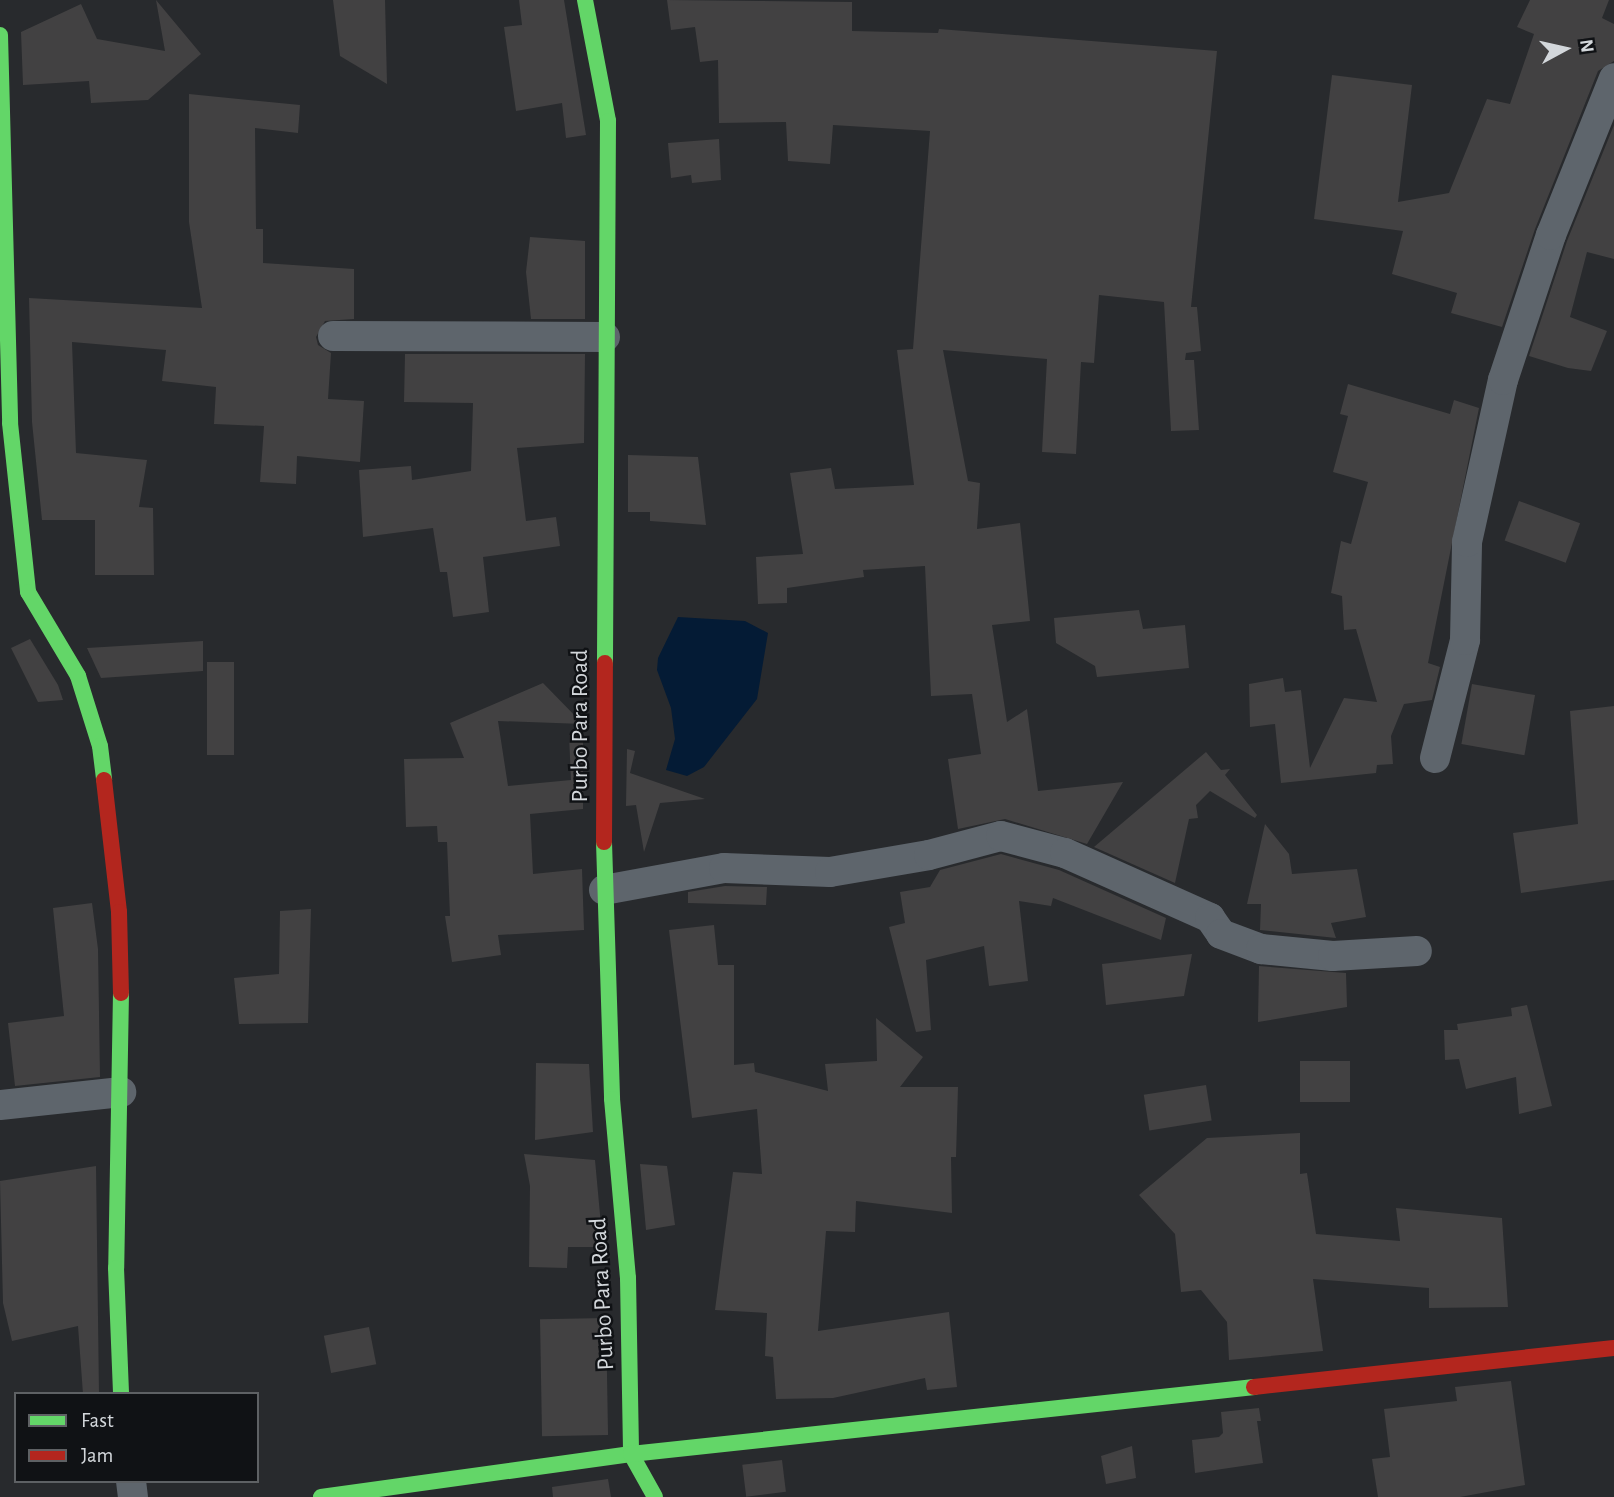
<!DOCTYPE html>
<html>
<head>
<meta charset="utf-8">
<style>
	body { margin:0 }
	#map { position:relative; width:1614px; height:1497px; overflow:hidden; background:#282a2d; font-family:"Alegreya Sans",sans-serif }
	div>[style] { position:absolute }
	.water>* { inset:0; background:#041b35 }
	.building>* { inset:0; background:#424142; transform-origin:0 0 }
	.street>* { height:30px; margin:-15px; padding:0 15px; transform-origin:15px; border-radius:15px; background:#5e656c }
	.fast>* { height:16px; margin:-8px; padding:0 8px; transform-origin:8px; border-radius:8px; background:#63d668 }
	.jam>* { height:16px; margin:-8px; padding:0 8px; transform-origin:8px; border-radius:8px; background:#b3261e }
	span { translate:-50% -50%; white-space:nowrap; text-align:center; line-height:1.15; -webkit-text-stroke:5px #101215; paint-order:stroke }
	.street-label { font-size:24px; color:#d3d7db }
	.legend { position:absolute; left:14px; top:1392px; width:245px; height:91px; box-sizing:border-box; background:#101215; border:2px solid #5e6164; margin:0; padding:9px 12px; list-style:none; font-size:21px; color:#d3d7db }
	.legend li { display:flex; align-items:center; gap:14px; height:35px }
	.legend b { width:35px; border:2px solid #5e6164 }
	.north { position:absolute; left:1530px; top:14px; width:70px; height:70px; -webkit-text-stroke:5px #101215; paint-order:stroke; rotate:82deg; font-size:19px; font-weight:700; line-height:28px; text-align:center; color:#d3d7db }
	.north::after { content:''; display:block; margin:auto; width:24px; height:32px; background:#d3d7db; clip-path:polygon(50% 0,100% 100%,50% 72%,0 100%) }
</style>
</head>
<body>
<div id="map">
	<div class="water">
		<i style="clip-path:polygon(678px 617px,745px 621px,768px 633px,757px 699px,704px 767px,687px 776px,666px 770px,675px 739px,671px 708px,657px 670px,658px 658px)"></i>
	</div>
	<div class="building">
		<i style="clip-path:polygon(156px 0,201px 54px,148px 100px,91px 103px,89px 81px,23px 85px,21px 32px,81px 4px,97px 39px,165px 51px)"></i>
		<i style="clip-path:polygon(333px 0,385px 0,387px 84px,340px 56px)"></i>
		<i style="clip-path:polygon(519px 0,564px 0,586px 135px,566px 138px,562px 103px,516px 111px,504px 27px,522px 25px)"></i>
		<i style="clip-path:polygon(667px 0,852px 2px,852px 31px,938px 33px,939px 29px,1217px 51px,1191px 307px,1197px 307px,1201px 351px,1186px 353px,1185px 360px,1194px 360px,1199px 430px,1171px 431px,1164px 302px,1099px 295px,1094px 363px,1081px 362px,1076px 454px,1042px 452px,1047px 359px,943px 350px,968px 481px,980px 483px,977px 529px,1020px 523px,1030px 621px,992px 625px,1007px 722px,1027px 709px,1038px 791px,1123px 782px,1087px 844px,1005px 819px,958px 829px,948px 759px,981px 754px,972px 694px,931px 696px,925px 566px,863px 570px,864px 577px,787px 588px,787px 603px,758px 604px,756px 557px,803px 554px,790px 473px,831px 468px,835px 489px,914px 485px,897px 350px,913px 349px,930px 131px,833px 125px,830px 164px,788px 161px,786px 122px,719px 123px,718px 60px,700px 62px,695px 27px,671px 30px)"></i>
		<i style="clip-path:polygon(1530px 0,1609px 0,1602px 18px,1614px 24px,1614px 61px,1598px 71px,1535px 229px,1502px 327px,1451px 313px,1457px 293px,1392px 274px,1403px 231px,1314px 219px,1332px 75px,1412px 85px,1398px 202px,1449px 193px,1487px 99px,1510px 104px,1534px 34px,1517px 27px)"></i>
		<i style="clip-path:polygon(189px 94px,300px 105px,298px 133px,255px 128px,256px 229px,263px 229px,263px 263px,354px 269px,354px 319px,325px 321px,316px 337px,318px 345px,331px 353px,328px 399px,364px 401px,360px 462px,297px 456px,296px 484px,260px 482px,264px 426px,214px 424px,216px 387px,162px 381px,166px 350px,72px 342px,76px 453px,147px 460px,139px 507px,153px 508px,154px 575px,95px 575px,95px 520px,42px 520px,32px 422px,29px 298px,202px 308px,189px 222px)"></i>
		<i style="clip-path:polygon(1614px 125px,1614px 259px,1587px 252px,1570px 317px,1607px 331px,1591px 371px,1568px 368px,1529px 356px,1567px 241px)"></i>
		<i style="clip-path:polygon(719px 139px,721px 180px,692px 183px,691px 175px,671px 178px,668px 143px)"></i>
		<i style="clip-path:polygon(530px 237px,585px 241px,585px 319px,531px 319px,526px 272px)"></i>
		<i style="clip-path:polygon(405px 354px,585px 354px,584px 443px,517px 448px,526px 521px,556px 517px,560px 546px,483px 557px,489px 612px,453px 617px,447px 572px,440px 572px,433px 528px,363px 537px,359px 470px,411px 466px,412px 480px,471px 471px,473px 403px,404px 402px)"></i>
		<i style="clip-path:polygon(1348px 384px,1450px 414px,1454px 400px,1479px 408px,1428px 663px,1440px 667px,1432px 700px,1404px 704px,1391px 736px,1393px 764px,1377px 765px,1376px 773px,1281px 783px,1275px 724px,1250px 727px,1249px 684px,1283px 678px,1285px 692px,1301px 690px,1310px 768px,1344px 698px,1377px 702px,1356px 629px,1344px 630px,1342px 596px,1331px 593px,1341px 541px,1351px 544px,1368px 482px,1333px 472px,1348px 416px,1340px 414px)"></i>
		<i style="clip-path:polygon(628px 455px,698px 457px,706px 525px,650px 521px,650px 512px,628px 512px)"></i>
		<i style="left:1519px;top:501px;width:65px;height:42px;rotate:20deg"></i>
		<i style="clip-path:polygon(1139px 610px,1143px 629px,1185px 625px,1189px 668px,1097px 677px,1095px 666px,1056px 643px,1054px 618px)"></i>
		<i style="clip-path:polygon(30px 639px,58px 685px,63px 700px,38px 702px,11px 648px)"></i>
		<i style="clip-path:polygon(203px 641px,203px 671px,101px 678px,87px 648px)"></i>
		<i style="left:207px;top:662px;width:27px;height:93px"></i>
		<i style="clip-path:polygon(543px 683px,583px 724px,498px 721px,508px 786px,571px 780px,569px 735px,583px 738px,583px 809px,530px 814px,533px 874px,582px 869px,584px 930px,498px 935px,501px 955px,452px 962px,445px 916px,450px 916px,447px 842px,438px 842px,437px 826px,406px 827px,404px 759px,464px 758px,450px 723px)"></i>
		<i style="left:1472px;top:684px;width:64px;height:61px;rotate:10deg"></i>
		<i style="clip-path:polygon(1614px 706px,1614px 880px,1521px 893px,1513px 833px,1578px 824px,1570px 711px)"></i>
		<i style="clip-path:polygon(627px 749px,635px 751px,630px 773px,705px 799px,660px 803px,644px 852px,636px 805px,626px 806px)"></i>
		<i style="clip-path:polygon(1206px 752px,1221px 770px,1230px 769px,1225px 775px,1257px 815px,1255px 818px,1210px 791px,1196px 805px,1198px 818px,1189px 819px,1175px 883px,1094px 847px)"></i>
		<i style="clip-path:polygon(1265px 824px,1289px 854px,1292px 874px,1357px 869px,1366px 917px,1331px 923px,1336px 938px,1260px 930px,1261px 904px,1247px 904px)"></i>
		<i style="clip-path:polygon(1001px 854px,1059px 870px,1166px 918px,1161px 940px,1053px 898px,1051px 906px,1019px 901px,1028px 981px,989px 986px,984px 946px,926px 960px,931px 1030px,916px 1032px,889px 927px,905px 923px,900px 892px,930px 887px,940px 870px)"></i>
		<i style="clip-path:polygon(725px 886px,767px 887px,766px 905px,688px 903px,688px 892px)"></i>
		<i style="clip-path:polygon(92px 903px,98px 949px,100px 1077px,15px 1086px,8px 1023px,64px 1016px,53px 908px)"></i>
		<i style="clip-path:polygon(311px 909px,308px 1023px,239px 1024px,234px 978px,279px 974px,280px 911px)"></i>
		<i style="clip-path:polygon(714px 925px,718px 965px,734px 965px,734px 1065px,754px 1063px,755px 1072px,828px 1091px,825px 1064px,877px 1061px,876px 1018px,923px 1057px,900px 1087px,958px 1087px,956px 1157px,951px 1157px,952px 1213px,856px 1201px,855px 1232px,826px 1231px,818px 1331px,949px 1312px,957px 1387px,927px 1390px,925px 1378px,833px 1398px,776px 1399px,773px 1357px,765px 1356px,767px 1313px,715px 1310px,733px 1172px,762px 1174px,757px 1109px,692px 1118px,669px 930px)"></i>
		<i style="clip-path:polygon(1192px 954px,1184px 996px,1106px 1005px,1102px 964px)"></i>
		<i style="clip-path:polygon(1259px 966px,1346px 973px,1347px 1007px,1258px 1022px)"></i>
		<i style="clip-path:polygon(1527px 1005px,1552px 1106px,1519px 1114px,1516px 1077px,1466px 1089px,1459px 1059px,1445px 1060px,1444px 1030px,1458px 1030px,1457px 1024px,1512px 1016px,1511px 1008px)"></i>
		<i style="left:1350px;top:1061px;width:41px;height:50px;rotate:90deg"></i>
		<i style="clip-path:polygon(536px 1063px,589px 1064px,593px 1132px,535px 1140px)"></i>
		<i style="left:1206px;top:1085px;width:36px;height:63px;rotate:81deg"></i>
		<i style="clip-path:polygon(1300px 1133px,1300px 1174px,1307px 1173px,1316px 1234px,1400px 1241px,1396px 1208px,1502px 1218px,1508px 1307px,1429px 1308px,1429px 1288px,1313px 1279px,1323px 1351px,1229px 1360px,1227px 1322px,1201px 1290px,1181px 1292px,1175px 1234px,1139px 1195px,1207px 1138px)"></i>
		<i style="clip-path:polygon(524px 1154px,595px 1160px,603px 1247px,568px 1247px,567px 1268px,529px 1267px,530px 1186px)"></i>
		<i style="clip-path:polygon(640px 1164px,667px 1166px,675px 1225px,646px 1230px)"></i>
		<i style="clip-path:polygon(96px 1166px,99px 1394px,83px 1394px,78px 1326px,12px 1341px,3px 1303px,0 1181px)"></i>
		<i style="left:606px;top:1318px;width:117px;height:66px;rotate:89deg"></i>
		<i style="left:369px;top:1327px;width:38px;height:46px;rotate:79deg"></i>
		<i style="clip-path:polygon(1511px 1381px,1525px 1485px,1460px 1497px,1378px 1497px,1372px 1459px,1390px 1457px,1384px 1409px,1457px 1401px,1455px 1387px)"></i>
		<i style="clip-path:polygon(1259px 1408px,1261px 1421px,1257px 1421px,1263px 1463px,1195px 1473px,1192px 1440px,1219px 1437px,1223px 1433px,1221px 1412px)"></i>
		<i style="clip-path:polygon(1132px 1446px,1136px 1478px,1106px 1484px,1101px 1456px)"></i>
		<i style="left:782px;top:1460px;width:32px;height:40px;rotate:83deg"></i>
		<i style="clip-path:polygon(608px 1479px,611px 1497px,553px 1497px,552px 1487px)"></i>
	</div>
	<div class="street">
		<i style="left:333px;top:336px;width:272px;rotate:0.2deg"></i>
		<i style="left:1435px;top:758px;width:122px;rotate:-75.7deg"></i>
		<i style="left:1465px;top:640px;width:98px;rotate:-88.8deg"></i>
		<i style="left:1467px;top:542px;width:166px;rotate:-77.5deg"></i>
		<i style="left:1503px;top:380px;width:153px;rotate:-71.7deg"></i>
		<i style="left:1551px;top:235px;width:169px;rotate:-68.1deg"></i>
		<i style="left:604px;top:890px;width:122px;rotate:-10.4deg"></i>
		<i style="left:724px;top:868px;width:106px;rotate:2.2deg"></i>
		<i style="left:830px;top:872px;width:100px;rotate:-9.7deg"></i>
		<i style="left:929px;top:855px;width:74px;rotate:-14.8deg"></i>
		<i style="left:1001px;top:836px;width:66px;rotate:14.9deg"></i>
		<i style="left:1065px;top:853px;width:159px;rotate:24.1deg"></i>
		<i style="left:1210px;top:918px;width:19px;rotate:55deg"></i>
		<i style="left:1221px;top:934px;width:43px;rotate:20.6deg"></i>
		<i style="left:1261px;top:949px;width:72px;rotate:5.6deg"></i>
		<i style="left:1333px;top:956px;width:84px;rotate:-3.4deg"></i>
		<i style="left:0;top:1105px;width:122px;rotate:-6.1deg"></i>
		<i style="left:131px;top:1481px;width:16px;rotate:83deg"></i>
	</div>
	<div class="fast">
		<i style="left:585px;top:0;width:123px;rotate:79.2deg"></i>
		<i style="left:608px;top:121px;width:542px;rotate:90.32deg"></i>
		<i style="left:0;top:35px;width:388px;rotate:88.5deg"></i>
		<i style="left:10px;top:423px;width:170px;rotate:83.9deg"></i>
		<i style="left:28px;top:592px;width:98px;rotate:59.2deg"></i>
		<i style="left:78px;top:676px;width:73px;rotate:72.6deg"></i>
		<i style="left:100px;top:746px;width:34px;rotate:83deg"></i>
		<i style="left:604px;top:842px;width:257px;rotate:88.2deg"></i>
		<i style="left:612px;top:1099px;width:180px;rotate:84.9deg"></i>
		<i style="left:628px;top:1278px;width:176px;rotate:89deg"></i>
		<i style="left:631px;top:1454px;width:49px;rotate:60.8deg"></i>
		<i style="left:121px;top:993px;width:275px;rotate:91deg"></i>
		<i style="left:116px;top:1268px;width:126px;rotate:87.7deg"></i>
		<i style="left:321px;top:1497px;width:313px;rotate:-7.9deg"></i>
		<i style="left:631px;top:1454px;width:627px;rotate:-6.14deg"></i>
	</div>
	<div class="jam">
		<i style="left:104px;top:780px;width:133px;rotate:83.5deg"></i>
		<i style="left:119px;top:912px;width:81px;rotate:88.6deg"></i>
		<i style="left:604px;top:842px;width:179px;rotate:-89.7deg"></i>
		<i style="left:1254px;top:1387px;width:362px;rotate:-6.2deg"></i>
	</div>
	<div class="street-label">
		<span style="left:581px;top:726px;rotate:-90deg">Purbo Para Road</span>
		<span style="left:603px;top:1294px;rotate:-93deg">Purbo Para Road</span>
	</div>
	<ul class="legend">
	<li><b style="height:9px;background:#63d668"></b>Fast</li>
	<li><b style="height:9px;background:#b3261e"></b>Jam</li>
	</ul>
	<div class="north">N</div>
</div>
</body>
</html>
